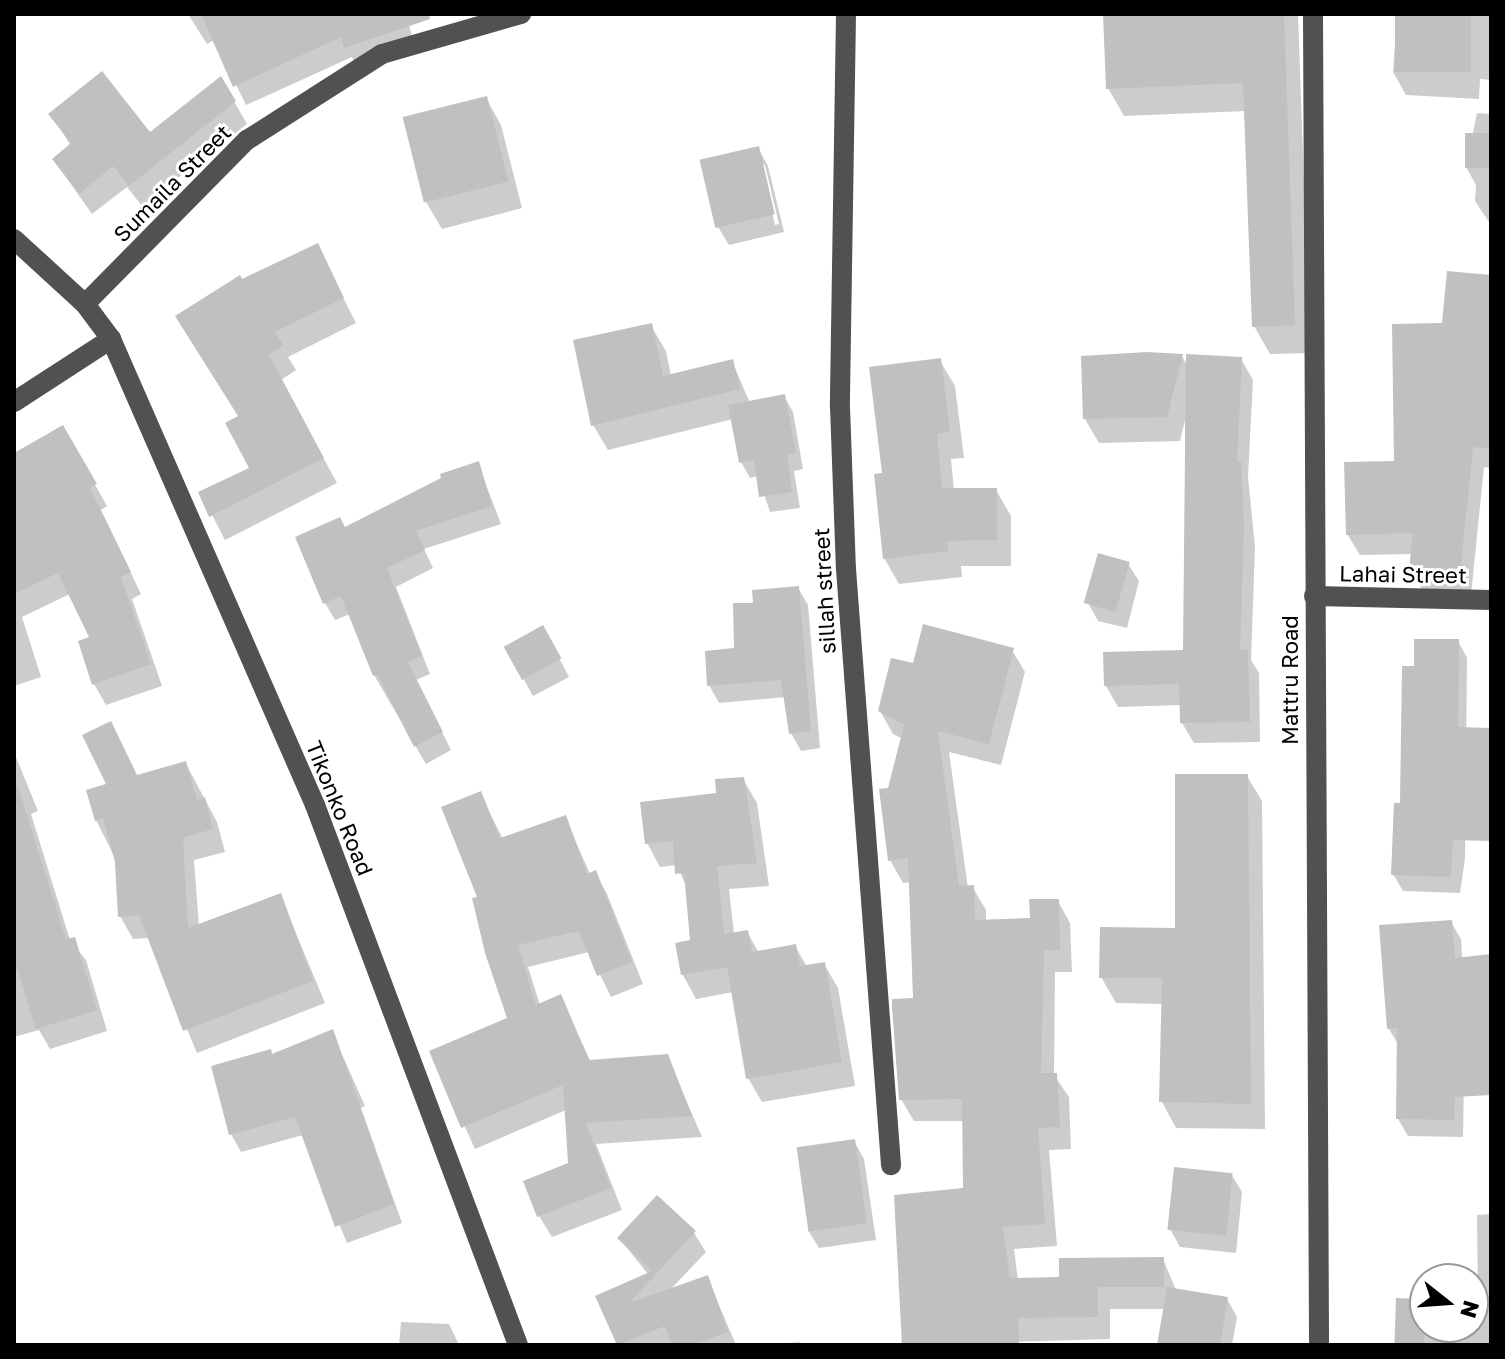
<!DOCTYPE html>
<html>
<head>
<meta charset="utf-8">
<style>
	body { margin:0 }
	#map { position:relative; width:1505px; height:1359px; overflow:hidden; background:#fff; font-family:"Golos Text",sans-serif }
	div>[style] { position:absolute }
	.shadow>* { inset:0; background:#0003 }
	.building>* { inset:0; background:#c0c0c0; transform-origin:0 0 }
	.minor>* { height:20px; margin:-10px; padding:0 10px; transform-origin:10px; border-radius:10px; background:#515151 }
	span { translate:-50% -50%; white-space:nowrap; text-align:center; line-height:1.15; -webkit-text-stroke:6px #fff; paint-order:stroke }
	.street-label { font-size:22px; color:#000 }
	.frame { position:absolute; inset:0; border:16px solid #000; pointer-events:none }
	.north { position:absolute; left:1409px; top:1263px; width:80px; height:80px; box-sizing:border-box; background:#fff; border:2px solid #999; border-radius:50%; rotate:107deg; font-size:22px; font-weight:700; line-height:32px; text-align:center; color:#000 }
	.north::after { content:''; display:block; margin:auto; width:28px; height:36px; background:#000; clip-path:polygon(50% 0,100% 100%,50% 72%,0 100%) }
</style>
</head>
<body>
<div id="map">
	<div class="shadow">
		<i style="clip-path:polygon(188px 14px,406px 14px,415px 47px,357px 66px,352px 57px,246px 105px,214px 40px,207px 44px)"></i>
		<i style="clip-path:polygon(1105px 14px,1298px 14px,1310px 353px,1270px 354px,1254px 326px,1246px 111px,1124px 116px,1108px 88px)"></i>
		<i style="clip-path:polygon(1397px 14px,1491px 14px,1491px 80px,1480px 79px,1479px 99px,1406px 95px,1393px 72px)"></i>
		<i style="clip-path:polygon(221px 79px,247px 124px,142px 206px,127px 187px,92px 214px,54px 160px,71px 146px,51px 114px,150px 135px)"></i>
		<i style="clip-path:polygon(486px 98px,501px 125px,522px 208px,442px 229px,426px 202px)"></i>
		<i style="clip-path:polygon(1477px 113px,1491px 114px,1491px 225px,1475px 201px,1476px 185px,1466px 167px)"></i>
		<i style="clip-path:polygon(evenodd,758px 148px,768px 166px,784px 232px,729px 245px,718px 227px,758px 148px,761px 165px,765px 165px,779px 224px,775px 225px,761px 165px)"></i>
		<i style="clip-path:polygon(317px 246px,356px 323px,288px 357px,296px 370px,281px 380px,337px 483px,225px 540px,200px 492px,252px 469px,240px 418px,242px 281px)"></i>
		<i style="clip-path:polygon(1491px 277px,1491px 468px,1484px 467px,1471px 595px,1423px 591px,1411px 570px,1413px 554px,1360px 555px,1347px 534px,1396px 462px,1444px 325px)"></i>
		<i style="clip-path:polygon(651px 326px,666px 351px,671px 376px,732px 361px,750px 403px,784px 396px,793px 412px,803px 469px,794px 471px,800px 508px,770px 512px,758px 476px,750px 478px,741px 462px,733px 419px,608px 450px,593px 425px)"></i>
		<i style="clip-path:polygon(1182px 356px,1187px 365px,1241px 359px,1253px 380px,1248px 477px,1255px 547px,1251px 660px,1259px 673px,1260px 742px,1194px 743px,1182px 723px,1182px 705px,1118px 707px,1106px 686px,1185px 652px,1185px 420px,1180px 441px,1099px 443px,1085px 419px)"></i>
		<i style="clip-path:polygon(940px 361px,955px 386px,964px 458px,951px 459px,954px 490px,996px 490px,1011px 516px,1011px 566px,961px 566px,962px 577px,899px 584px,884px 558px,885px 475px)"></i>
		<i style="clip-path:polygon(63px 428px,107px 506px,101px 510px,141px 594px,132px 599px,162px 686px,106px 705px,94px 684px,92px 638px,70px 594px,22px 617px,41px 677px,14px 686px,14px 456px)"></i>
		<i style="clip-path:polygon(478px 464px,501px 524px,424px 549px,433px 568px,396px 587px,430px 674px,416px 680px,451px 750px,426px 764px,374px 675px,350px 614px,335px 620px,325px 603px,345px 529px)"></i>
		<i style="clip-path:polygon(1128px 564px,1139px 581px,1127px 628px,1098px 621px,1088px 603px)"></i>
		<i style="clip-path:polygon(798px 588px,808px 605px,820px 748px,801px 751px,791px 733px,786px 697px,719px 703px,709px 685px,736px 650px,755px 605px)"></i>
		<i style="clip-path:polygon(1458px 641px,1467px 658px,1465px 859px,1460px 893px,1403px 891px,1393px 874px,1415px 668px)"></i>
		<i style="clip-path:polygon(552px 645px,569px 677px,533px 696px,506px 647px)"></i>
		<i style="clip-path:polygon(1012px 650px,1025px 672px,1001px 765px,949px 752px,968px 888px,973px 888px,986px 910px,986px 922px,1032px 920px,1058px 901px,1070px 923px,1072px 972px,1055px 972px,1054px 1075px,1069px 1097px,1071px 1149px,1049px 1150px,1057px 1246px,1014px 1249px,1018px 1280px,1061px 1279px,1163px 1259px,1176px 1290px,1227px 1299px,1237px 1317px,1232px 1345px,1159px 1345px,1166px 1309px,1110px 1309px,1110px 1339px,904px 1345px,965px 1190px,964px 1121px,914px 1121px,901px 1099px,915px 1000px,911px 882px,903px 883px,890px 860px,890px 790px,903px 739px,893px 734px,880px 711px,914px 666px)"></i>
		<i style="clip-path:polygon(14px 752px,38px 811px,31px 814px,70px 940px,86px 960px,107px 1031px,50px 1049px,39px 1030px,14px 1037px)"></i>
		<i style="clip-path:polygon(186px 764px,217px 822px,225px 852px,194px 860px,199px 927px,280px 895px,325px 1003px,197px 1053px,149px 938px,133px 939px,120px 916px,117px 862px,96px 820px,138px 777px)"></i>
		<i style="clip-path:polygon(1247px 776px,1262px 801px,1265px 1129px,1176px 1128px,1162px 1102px,1164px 1004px,1116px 1003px,1101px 977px,1177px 930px)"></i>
		<i style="clip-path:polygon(743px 779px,757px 803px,769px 886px,729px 889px,734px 934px,747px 932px,759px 953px,795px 946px,807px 967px,824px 964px,838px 988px,855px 1086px,762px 1102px,748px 1078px,733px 992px,696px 999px,683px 975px,677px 945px,692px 942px,688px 891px,677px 865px,660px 867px,647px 843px)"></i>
		<i style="clip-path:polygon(480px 794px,503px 839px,565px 817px,590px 874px,595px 873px,607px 894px,643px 984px,611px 997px,589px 952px,528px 967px,540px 1005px,560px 997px,591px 1062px,667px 1056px,702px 1137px,596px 1144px,622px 1210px,552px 1237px,539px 1216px,570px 1165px,566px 1110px,475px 1149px,431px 1052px,509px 1019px,479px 898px)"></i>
		<i style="clip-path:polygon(1451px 922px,1461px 939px,1469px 1080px,1464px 1080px,1463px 1137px,1408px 1136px,1398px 1119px,1399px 1046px,1389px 1029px,1381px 927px)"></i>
		<i style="clip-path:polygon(332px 1032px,365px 1106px,361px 1108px,402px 1223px,347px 1243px,303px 1135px,241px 1152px,231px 1134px,273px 1056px)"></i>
		<i style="clip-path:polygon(854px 1141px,864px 1159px,876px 1240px,819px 1248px,808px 1230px)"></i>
		<i style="clip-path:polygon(1231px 1174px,1242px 1192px,1236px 1253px,1180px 1247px,1170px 1229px)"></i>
		<i style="clip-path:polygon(1491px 1214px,1491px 1345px,1395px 1345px,1425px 1301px,1425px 1327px,1473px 1327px,1473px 1304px,1478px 1304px,1477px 1215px)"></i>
		<i style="clip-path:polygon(694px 1233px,706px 1252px,670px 1290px,707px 1277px,736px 1345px,619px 1345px,598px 1297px,648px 1274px,619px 1238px)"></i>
		<i style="clip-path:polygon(401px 1322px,449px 1324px,459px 1345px,399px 1345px)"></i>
		<i style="clip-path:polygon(800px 1342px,802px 1345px,766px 1345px)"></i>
	</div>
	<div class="building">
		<i style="clip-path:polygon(201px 14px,429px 14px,430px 19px,344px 48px,341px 37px,233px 87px)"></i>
		<i style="clip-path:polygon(1103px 14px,1284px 14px,1295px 325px,1252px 327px,1243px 83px,1106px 89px)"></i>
		<i style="left:1395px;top:14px;width:76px;height:58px"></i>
		<i style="clip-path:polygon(102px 71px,150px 132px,221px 76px,236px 101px,129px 186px,113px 166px,79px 194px,52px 159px,71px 143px,48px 114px)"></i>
		<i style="left:487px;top:96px;width:88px;height:87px;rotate:76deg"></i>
		<i style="left:1465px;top:133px;width:26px;height:35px"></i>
		<i style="left:759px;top:146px;width:70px;height:61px;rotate:77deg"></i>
		<i style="clip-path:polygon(318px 243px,344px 298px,275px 332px,283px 345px,269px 355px,324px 458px,209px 517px,198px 492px,249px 468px,225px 423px,238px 416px,175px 316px,240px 275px,242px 279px)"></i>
		<i style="clip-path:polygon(1447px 271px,1491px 275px,1491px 449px,1473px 447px,1460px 575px,1409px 570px,1413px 533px,1346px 535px,1344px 462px,1394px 461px,1392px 324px,1442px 323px)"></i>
		<i style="clip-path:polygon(652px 323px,663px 376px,733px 359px,740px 389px,591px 426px,573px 340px)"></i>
		<i style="clip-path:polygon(1147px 352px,1183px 354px,1167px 417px,1083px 419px,1081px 356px)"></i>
		<i style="clip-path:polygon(1186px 354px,1242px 357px,1237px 462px,1241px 461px,1244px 524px,1240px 650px,1248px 650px,1250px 722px,1180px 723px,1179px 684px,1104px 686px,1103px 652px,1183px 650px)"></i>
		<i style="clip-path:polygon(941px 358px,950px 432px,937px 434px,942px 488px,997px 488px,997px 540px,947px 541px,948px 551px,883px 559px,874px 474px,882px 473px,869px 367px)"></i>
		<i style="clip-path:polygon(785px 394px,796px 453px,787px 455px,792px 492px,759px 497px,754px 460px,739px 463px,728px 405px)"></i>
		<i style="clip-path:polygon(63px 425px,97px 484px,90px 488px,131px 572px,121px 577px,151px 664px,92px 685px,78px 641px,89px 637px,58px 573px,14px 594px,14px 453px)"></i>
		<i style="clip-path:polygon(479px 461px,492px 506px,416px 531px,425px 550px,387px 568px,422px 656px,408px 662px,443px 732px,414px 747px,377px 674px,373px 676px,341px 596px,323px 604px,295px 537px,340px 517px,345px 527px,441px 478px,440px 474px)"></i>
		<i style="left:1098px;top:553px;width:33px;height:52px;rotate:16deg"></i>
		<i style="clip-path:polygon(799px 586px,811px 731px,789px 734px,781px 680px,707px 686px,705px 651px,734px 648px,733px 603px,753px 603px,752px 590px)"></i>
		<i style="clip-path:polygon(923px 624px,1014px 648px,989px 744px,938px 731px,959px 886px,974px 885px,975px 920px,1030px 918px,1029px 899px,1059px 899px,1060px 950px,1044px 950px,1041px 1073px,1057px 1073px,1060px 1127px,1038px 1128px,1045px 1224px,1003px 1227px,1010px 1278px,1059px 1277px,1059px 1258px,1164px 1257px,1164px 1287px,1098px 1287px,1098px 1317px,1018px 1318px,1019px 1345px,902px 1345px,894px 1195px,963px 1188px,962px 1099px,899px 1100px,892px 1007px,892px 999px,913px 998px,908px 858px,888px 861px,879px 789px,888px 788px,904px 725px,878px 711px,891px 658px,913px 663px)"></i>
		<i style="left:543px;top:625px;width:38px;height:45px;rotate:61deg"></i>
		<i style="clip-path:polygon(1414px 639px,1459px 639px,1458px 727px,1491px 728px,1491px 841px,1453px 840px,1451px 877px,1391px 875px,1394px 803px,1400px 803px,1402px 666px,1414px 666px)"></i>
		<i style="clip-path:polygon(111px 721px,137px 775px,186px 761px,197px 800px,205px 797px,213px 829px,183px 838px,188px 928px,281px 893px,313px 981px,183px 1031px,139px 915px,118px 917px,115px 862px,103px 818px,95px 821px,86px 790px,106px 784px,82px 735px)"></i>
		<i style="clip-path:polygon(1175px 774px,1248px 774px,1251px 1104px,1159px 1102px,1162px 978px,1099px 978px,1100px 927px,1175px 928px)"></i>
		<i style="clip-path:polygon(744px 777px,757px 863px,717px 866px,724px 934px,748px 930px,752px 952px,796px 944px,800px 966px,825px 962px,842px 1062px,746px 1079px,727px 967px,681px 975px,675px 943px,690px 940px,684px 873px,675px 874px,673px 841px,645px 844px,640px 802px,716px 793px,715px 779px)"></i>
		<i style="clip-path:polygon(18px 786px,66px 939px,75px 937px,97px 1010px,36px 1029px,14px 958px,14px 787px)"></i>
		<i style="clip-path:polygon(481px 791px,500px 838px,566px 815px,587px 874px,596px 870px,632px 962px,597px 976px,579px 931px,518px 945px,536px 1005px,561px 994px,589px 1060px,668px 1054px,692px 1116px,586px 1123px,611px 1188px,537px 1217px,523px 1181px,568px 1163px,563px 1085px,461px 1128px,429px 1051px,507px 1018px,485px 953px,472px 898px,477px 897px,441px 807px)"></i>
		<i style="clip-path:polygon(1452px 920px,1455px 958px,1491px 954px,1491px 1095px,1455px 1097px,1454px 1120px,1396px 1119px,1397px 1028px,1387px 1029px,1379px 925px)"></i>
		<i style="clip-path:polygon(333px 1029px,394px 1204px,335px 1227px,295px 1117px,229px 1135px,211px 1066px,271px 1049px,272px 1054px)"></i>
		<i style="left:855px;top:1139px;width:85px;height:59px;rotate:82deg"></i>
		<i style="left:1174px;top:1167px;width:59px;height:63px;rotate:6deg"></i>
		<i style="clip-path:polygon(657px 1195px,696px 1231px,629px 1303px,708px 1275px,728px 1332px,692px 1345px,672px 1345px,665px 1326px,617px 1345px,595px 1296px,652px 1271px,617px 1238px)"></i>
		<i style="clip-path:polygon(1167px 1287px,1228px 1297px,1220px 1345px,1157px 1345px)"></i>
		<i style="left:1396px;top:1298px;width:29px;height:47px;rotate:2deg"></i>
	</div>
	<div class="minor">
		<i style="left:846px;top:14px;width:393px;rotate:90.9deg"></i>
		<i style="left:840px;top:407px;width:162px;rotate:87.9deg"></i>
		<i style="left:846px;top:569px;width:598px;rotate:85.68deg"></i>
		<i style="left:1313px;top:14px;width:1331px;rotate:89.74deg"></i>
		<i style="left:14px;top:239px;width:96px;rotate:42.5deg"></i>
		<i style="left:85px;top:304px;width:44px;rotate:53.4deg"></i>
		<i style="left:111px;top:339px;width:509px;rotate:66.36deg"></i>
		<i style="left:315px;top:805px;width:577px;rotate:69.4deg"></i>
		<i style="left:85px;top:304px;width:231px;rotate:-45.4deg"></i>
		<i style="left:247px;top:140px;width:160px;rotate:-32.5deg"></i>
		<i style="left:382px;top:54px;width:145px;rotate:-16.1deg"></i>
		<i style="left:14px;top:402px;width:116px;rotate:-33deg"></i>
		<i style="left:1314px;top:596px;width:177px;rotate:1.3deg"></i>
	</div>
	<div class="street-label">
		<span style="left:172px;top:183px;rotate:-45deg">Sumaila Street</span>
		<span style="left:1403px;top:574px;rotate:1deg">Lahai Street</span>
		<span style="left:824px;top:591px;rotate:-93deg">sillah street</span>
		<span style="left:1290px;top:680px;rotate:-90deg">Mattru Road</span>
		<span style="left:340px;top:808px;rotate:68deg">Tikonko Road</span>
	</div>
	<div class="frame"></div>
	<div class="north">N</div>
</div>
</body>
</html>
